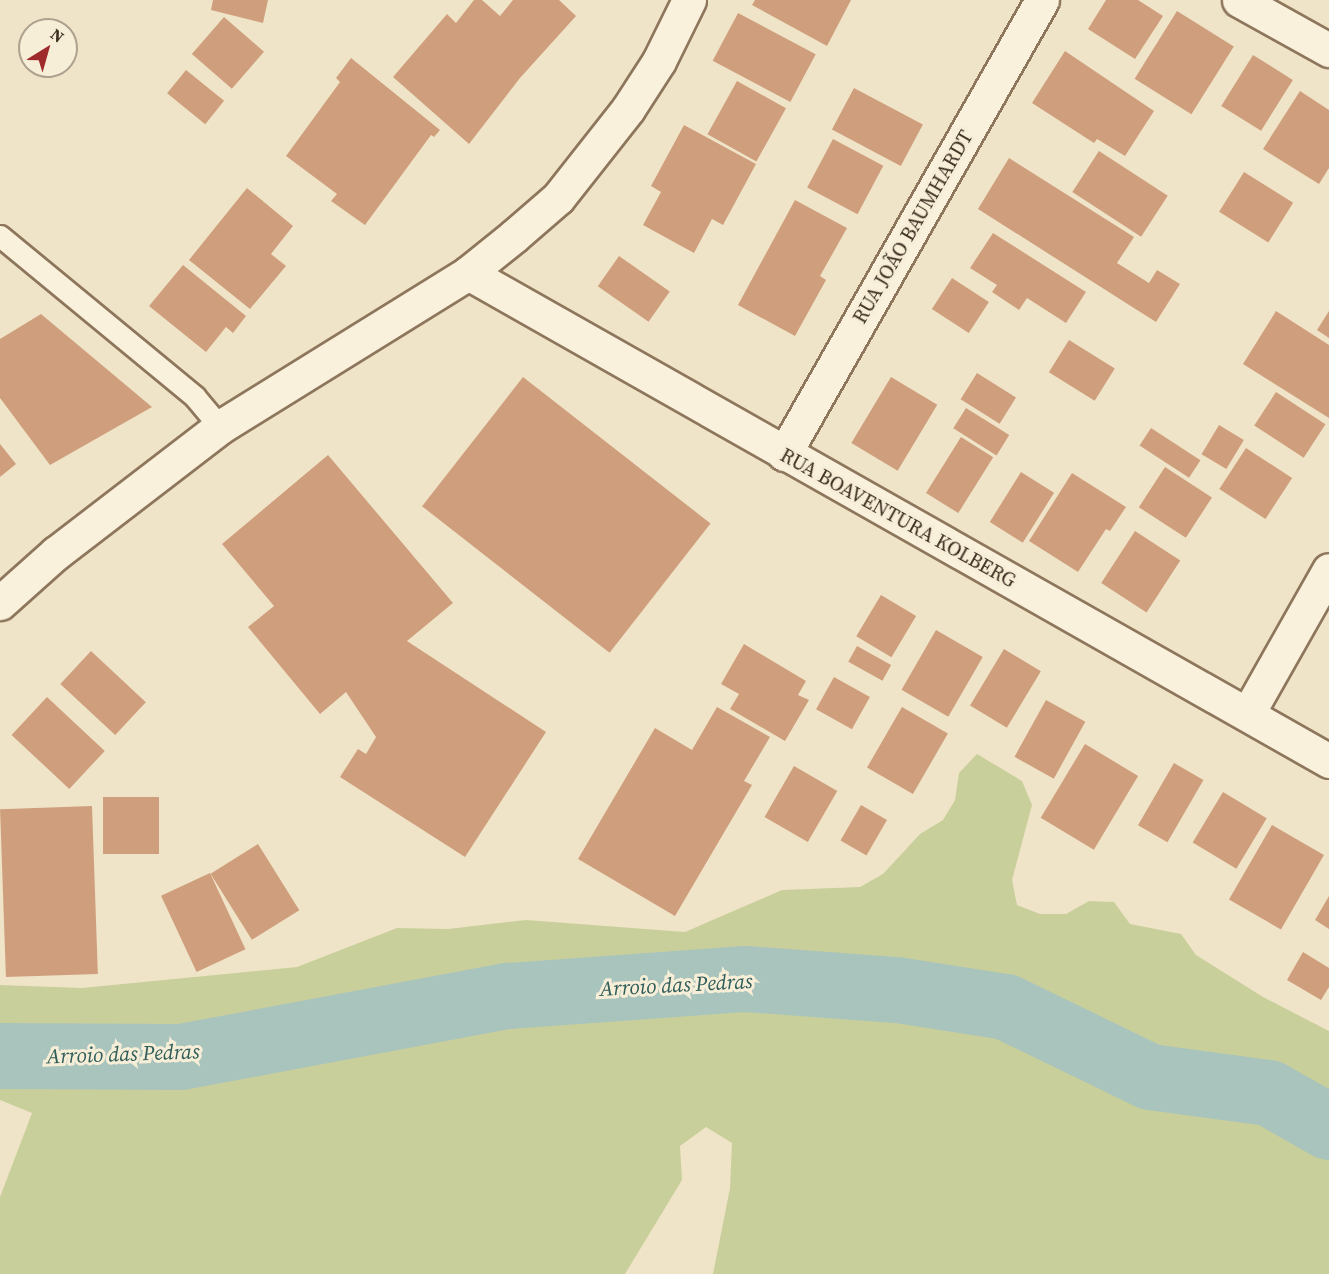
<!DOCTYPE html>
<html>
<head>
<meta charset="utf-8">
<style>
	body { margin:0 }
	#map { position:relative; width:1329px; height:1274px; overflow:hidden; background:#f0e4c8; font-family:"Source Serif 4",serif }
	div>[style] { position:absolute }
	.green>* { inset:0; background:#c9cf9b }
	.river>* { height:66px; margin:-33px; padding:0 33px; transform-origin:33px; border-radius:33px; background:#a9c4bc }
	.building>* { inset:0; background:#cf9f7d; transform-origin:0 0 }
	.roads { filter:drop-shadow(2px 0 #8d765c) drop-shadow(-2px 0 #8d765c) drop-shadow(0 2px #8d765c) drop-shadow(0 -2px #8d765c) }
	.lane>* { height:21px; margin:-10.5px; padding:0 10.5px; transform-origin:10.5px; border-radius:10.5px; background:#faf1dc }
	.street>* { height:33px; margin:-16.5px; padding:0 16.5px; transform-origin:16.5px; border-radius:16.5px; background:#faf1dc }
	.secondary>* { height:33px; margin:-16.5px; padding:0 16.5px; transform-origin:16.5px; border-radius:16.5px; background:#faf1dc }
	span { translate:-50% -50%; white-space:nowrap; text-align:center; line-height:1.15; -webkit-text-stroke:6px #f7eed8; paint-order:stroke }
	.street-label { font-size:20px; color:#3d2e20 }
	.water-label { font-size:21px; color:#2f5d5a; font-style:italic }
	.north { position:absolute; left:18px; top:18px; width:60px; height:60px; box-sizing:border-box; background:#f7eed8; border:2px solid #ada18e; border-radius:50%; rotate:37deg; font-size:16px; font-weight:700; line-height:24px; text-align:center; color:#3d2e20 }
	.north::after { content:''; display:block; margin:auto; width:21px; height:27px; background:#9e2a2b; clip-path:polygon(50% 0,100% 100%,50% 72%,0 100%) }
</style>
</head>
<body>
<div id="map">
	<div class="green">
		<i style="clip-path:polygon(977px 754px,1022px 781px,1032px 805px,1012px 880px,1017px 905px,1040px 914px,1066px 914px,1089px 901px,1114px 902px,1130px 924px,1181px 934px,1196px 955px,1263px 997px,1329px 1031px,1329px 1274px,713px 1274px,730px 1188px,732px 1143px,706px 1127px,680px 1146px,682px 1180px,625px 1274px,0 1274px,0 1197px,32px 1113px,0 1100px,0 985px,82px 988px,297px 967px,397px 928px,448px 929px,526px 920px,685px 932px,782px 890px,860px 887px,883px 874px,920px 834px,943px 820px,955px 800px,959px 773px)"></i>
	</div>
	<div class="river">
		<i style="left:0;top:1056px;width:181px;rotate:0.3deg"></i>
		<i style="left:181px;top:1057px;width:333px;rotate:-10.6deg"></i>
		<i style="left:508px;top:996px;width:239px;rotate:-4.1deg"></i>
		<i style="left:746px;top:979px;width:151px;rotate:4.2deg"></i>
		<i style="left:897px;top:990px;width:110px;rotate:8.9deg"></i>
		<i style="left:1006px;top:1007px;width:160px;rotate:25.9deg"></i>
		<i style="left:1150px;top:1077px;width:120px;rotate:7.7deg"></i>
		<i style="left:1269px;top:1093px;width:69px;rotate:29.5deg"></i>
	</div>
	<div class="building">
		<i style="clip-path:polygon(213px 0,268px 0,263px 23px,211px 10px)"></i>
		<i style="clip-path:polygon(474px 0,482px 0,500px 16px,513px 0,559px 0,576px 16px,520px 78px,469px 144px,393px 77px,447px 14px,456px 23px)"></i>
		<i style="clip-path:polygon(755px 0,851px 0,827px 46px,752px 5px)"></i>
		<i style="clip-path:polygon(1106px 0,1138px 0,1163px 16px,1135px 59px,1088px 29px)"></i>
		<i style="left:1177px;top:11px;width:67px;height:80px;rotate:32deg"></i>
		<i style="left:738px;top:13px;width:88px;height:54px;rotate:28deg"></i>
		<i style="left:224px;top:17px;width:53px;height:49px;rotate:41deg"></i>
		<i style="clip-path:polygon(1065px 51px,1154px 111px,1125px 156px,1097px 139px,1094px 143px,1032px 103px)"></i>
		<i style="left:1253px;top:55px;width:47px;height:60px;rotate:32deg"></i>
		<i style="clip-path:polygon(351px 58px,440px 130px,434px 137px,431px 135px,365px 225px,331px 201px,337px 194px,286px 156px,340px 82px,336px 78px)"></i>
		<i style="left:186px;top:70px;width:49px;height:30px;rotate:39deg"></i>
		<i style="left:737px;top:81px;width:56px;height:61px;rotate:29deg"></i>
		<i style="left:854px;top:88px;width:78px;height:47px;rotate:28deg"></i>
		<i style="clip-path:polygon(1300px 91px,1329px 110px,1329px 168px,1319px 184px,1263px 149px)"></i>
		<i style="clip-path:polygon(684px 125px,756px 164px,723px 225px,712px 219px,694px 253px,643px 225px,661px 192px,651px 186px)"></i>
		<i style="left:833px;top:139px;width:57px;height:55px;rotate:28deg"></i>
		<i style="left:1099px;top:151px;width:82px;height:49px;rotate:33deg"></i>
		<i style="clip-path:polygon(1009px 158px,1134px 237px,1117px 263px,1149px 283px,1157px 270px,1180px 284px,1156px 322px,978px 209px)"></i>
		<i style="left:1244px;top:172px;width:58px;height:47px;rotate:32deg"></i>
		<i style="clip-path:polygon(247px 188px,293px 226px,271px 254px,286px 266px,250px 309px,189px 260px)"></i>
		<i style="clip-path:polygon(795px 200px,847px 228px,820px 276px,826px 280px,795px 336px,738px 305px)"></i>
		<i style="clip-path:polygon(993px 233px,1086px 292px,1066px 323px,1027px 298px,1019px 310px,992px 292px,997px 285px,970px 268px)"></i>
		<i style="left:619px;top:256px;width:62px;height:37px;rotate:35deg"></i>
		<i style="clip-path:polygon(183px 265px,246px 316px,233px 333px,226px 327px,206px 352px,149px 306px)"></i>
		<i style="left:952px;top:278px;width:44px;height:37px;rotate:33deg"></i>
		<i style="clip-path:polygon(1276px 311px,1329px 345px,1329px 418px,1243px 364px)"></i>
		<i style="clip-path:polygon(1329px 311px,1329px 338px,1317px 330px)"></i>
		<i style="clip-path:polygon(41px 314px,152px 407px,50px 465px,0 398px,0 339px)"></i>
		<i style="left:1069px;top:340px;width:54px;height:38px;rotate:32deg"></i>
		<i style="left:977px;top:373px;width:46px;height:31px;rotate:32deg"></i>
		<i style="left:523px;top:377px;width:238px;height:164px;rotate:38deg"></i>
		<i style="left:891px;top:377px;width:54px;height:77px;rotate:31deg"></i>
		<i style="left:1276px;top:392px;width:59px;height:40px;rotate:33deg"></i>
		<i style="left:966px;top:408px;width:51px;height:24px;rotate:32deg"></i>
		<i style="left:1219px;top:425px;width:29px;height:34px;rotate:31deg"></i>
		<i style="left:1151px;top:428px;width:59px;height:21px;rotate:33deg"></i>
		<i style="left:961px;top:437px;width:38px;height:66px;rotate:32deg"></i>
		<i style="clip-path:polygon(0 444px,16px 464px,0 477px)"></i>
		<i style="left:1246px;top:448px;width:55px;height:49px;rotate:33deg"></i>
		<i style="clip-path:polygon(328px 455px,453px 603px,407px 641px,546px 732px,465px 857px,340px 777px,358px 749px,366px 754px,376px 737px,346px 692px,320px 714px,248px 627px,274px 606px,222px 544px)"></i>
		<i style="left:1165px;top:467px;width:56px;height:48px;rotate:33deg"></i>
		<i style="left:1021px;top:472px;width:39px;height:59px;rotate:32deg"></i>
		<i style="clip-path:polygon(1072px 473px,1126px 507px,1110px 531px,1106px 529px,1078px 572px,1029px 541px)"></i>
		<i style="left:1135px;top:531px;width:54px;height:62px;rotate:33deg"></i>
		<i style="left:881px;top:595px;width:41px;height:48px;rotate:31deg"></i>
		<i style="left:936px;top:630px;width:54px;height:69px;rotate:30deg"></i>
		<i style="clip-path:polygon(744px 644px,806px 681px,798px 695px,809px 700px,785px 741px,730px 709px,739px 694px,721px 684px)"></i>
		<i style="left:857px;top:646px;width:39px;height:18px;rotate:29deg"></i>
		<i style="left:1004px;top:649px;width:43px;height:66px;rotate:31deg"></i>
		<i style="left:91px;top:651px;width:75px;height:45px;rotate:43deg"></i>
		<i style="left:834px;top:677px;width:41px;height:37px;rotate:29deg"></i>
		<i style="left:47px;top:697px;width:79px;height:52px;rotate:43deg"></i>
		<i style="left:1046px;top:700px;width:45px;height:65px;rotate:29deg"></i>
		<i style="clip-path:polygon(717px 707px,770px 737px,744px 781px,752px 785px,675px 916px,578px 859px,655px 728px,692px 750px)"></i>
		<i style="left:902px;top:707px;width:53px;height:70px;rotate:30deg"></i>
		<i style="left:1085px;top:744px;width:62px;height:86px;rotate:31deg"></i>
		<i style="left:1174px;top:763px;width:34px;height:72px;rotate:30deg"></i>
		<i style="left:794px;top:766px;width:50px;height:59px;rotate:30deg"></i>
		<i style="left:1223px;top:792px;width:51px;height:59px;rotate:31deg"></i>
		<i style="left:103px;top:797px;width:56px;height:57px"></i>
		<i style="left:861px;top:805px;width:30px;height:41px;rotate:30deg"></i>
		<i style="left:92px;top:806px;width:168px;height:92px;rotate:88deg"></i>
		<i style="left:1272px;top:825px;width:60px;height:86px;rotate:30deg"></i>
		<i style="left:258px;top:844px;width:78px;height:56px;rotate:58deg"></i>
		<i style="left:210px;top:873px;width:84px;height:54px;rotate:65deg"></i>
		<i style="clip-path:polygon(1329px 896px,1329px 929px,1315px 920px)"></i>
		<i style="clip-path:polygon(1303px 952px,1329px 968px,1329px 987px,1321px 1000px,1287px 980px)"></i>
	</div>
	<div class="roads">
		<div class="lane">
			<i style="left:0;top:236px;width:253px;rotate:39.5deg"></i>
			<i style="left:195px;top:397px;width:39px;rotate:50deg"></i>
		</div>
		<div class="street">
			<i style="left:1239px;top:0;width:103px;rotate:29.1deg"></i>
			<i style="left:784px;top:454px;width:522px;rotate:-60.39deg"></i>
			<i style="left:1248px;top:713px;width:164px;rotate:-60.5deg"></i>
		</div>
		<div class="secondary">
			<i style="left:468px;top:273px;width:990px;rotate:29.54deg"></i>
			<i style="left:0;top:603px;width:75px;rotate:-41.8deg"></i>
			<i style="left:56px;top:553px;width:207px;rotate:-37.5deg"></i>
			<i style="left:220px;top:427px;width:292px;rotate:-31.8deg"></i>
			<i style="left:468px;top:273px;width:59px;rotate:-38.8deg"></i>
			<i style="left:514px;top:236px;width:58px;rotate:-40.8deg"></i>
			<i style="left:558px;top:198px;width:113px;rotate:-51.8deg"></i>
			<i style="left:628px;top:109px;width:57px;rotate:-57.1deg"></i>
			<i style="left:659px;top:61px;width:68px;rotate:-63.8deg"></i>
		</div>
	</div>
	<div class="street-label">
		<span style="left:913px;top:227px;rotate:-60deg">RUA JOÃO BAUMHARDT</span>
		<span style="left:898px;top:518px;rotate:29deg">RUA BOAVENTURA KOLBERG</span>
	</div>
	<div class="water-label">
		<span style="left:676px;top:985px;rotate:-3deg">Arroio das Pedras</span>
		<span style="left:123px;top:1054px;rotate:-2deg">Arroio das Pedras</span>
	</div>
	<div class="north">N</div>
</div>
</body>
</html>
